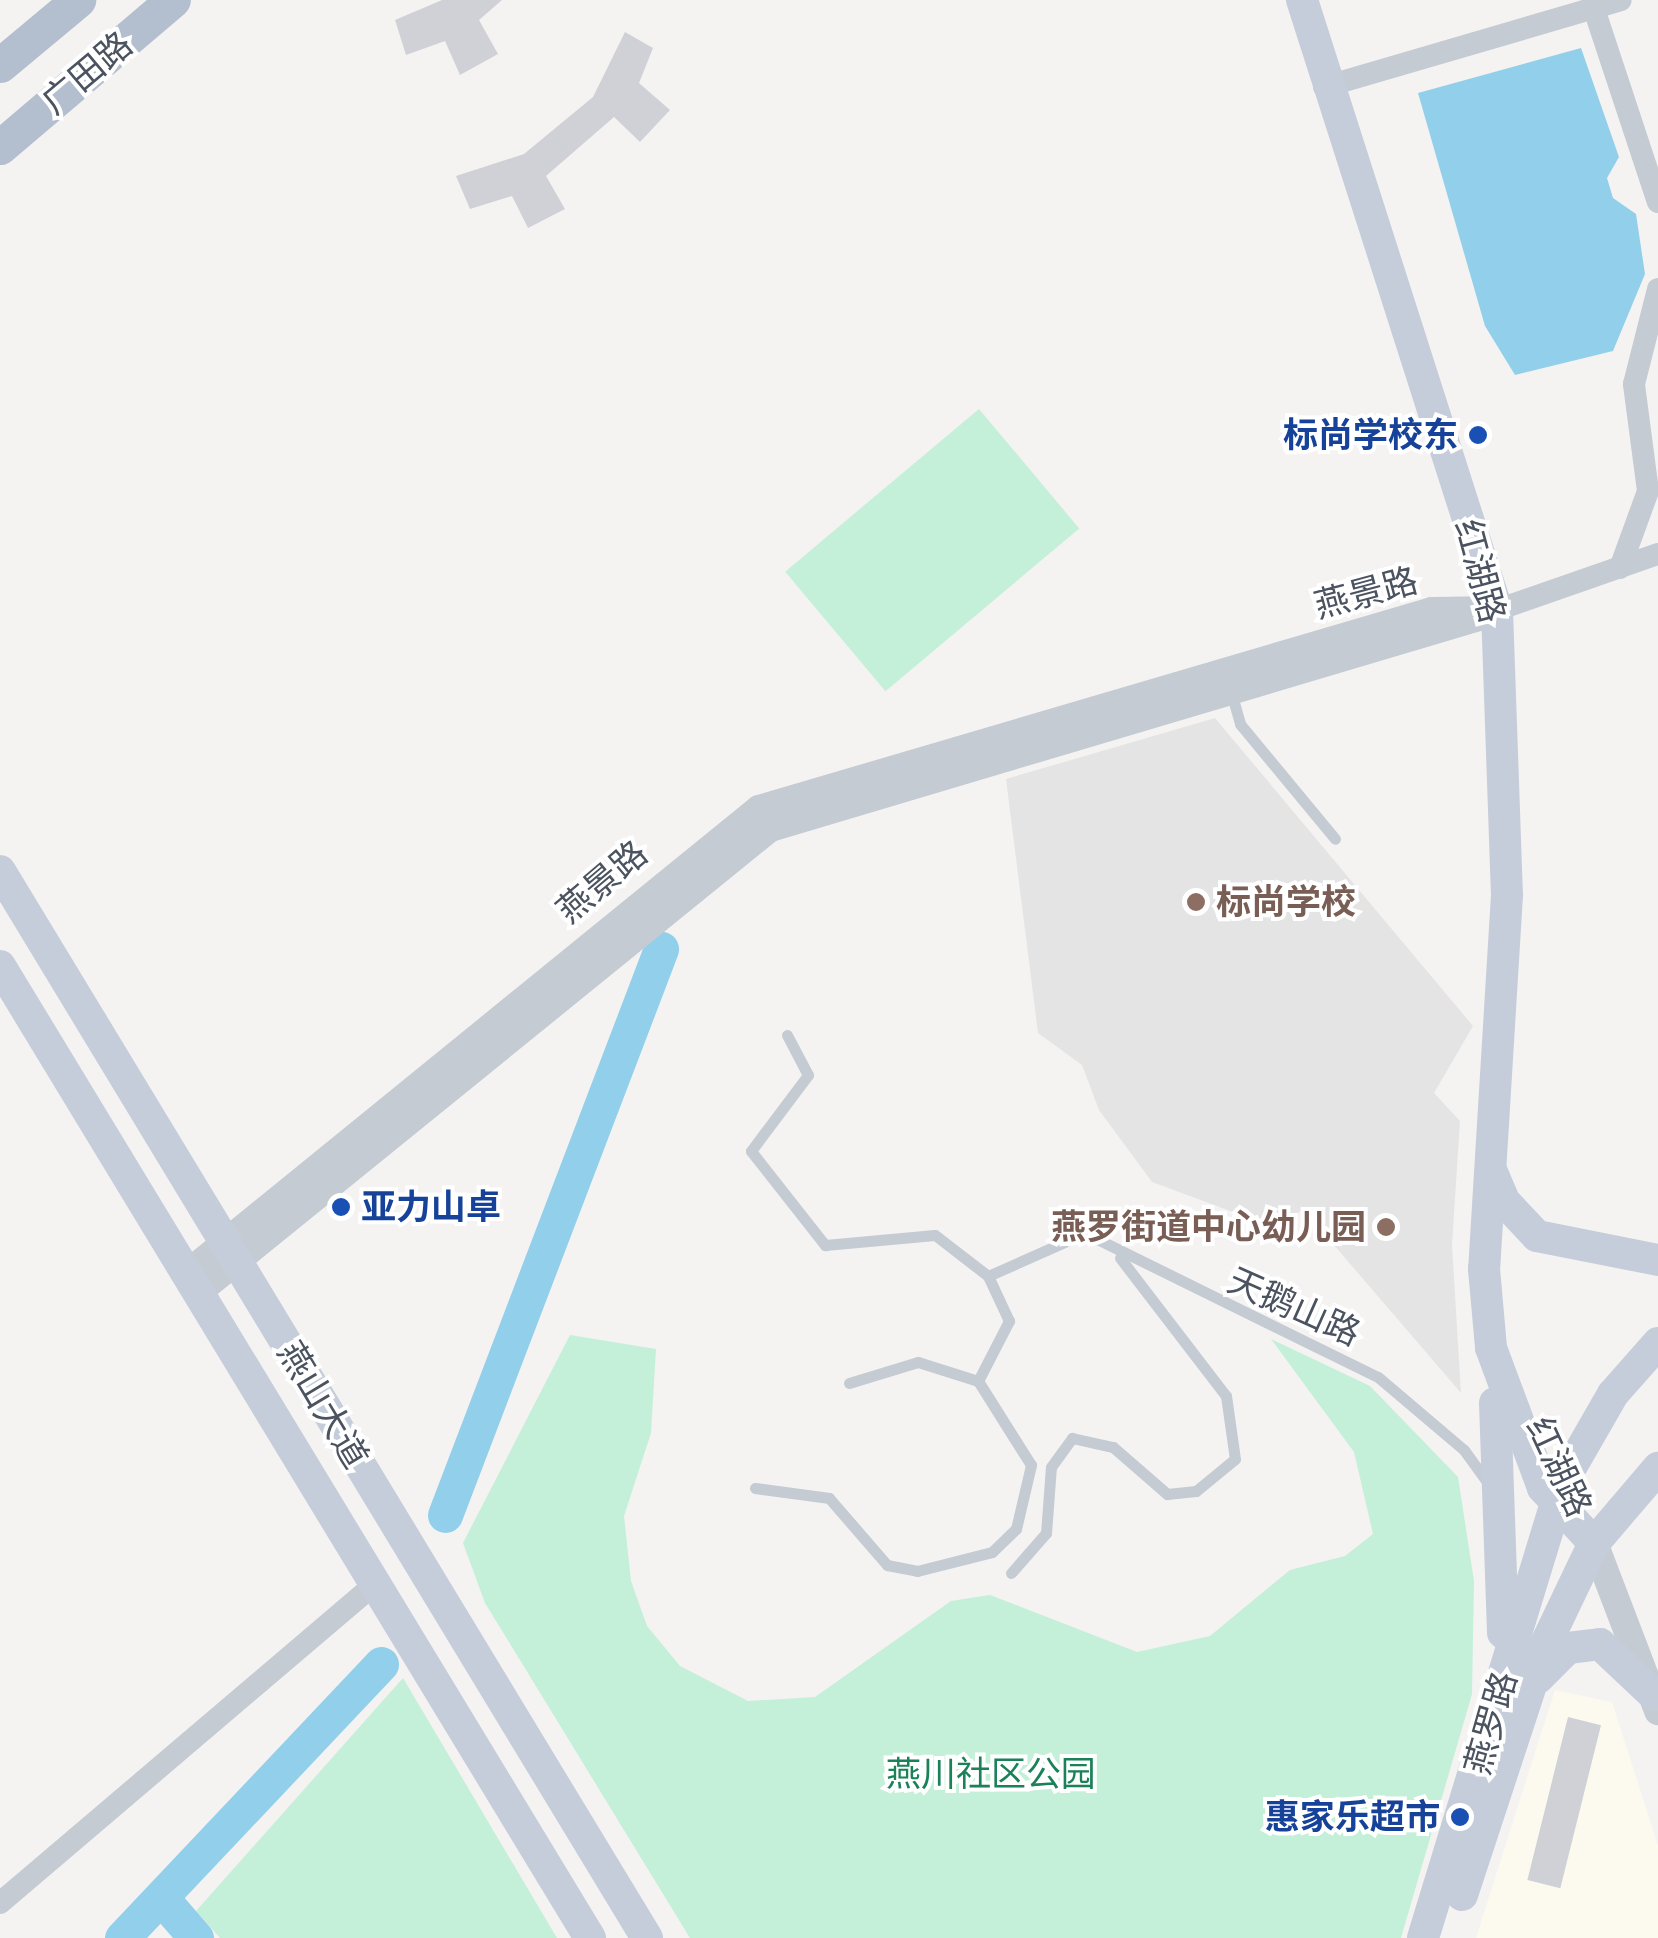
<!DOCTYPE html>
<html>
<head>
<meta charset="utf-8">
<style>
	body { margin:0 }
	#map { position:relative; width:1658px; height:1938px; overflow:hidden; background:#f4f3f2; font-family:"Public Sans","Noto Sans SC",sans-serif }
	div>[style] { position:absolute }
	.commercial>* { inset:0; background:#fcfaee }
	.education>* { inset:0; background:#e5e4e4 }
	.green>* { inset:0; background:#c4efd9; transform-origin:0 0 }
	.water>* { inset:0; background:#92cfeb }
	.river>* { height:35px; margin:-17.5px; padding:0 17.5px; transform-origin:17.5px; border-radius:17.5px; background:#92cfeb }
	.building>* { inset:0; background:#cfd1d6; transform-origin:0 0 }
	.service>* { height:11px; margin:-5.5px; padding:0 5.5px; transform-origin:5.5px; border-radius:5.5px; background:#c4cbd3 }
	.minor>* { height:22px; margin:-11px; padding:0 11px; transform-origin:11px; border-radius:11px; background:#c4cbd3 }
	.tertiary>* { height:28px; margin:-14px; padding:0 14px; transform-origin:14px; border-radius:14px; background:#c4cbd3 }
	.secondary>* { height:32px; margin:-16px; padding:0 16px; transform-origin:16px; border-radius:16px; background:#c6cdda }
	.primary>* { height:35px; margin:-17.5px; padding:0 17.5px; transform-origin:17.5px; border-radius:17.5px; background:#b3bfcf }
	.dots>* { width:28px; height:28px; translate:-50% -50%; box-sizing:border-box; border:5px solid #fff; border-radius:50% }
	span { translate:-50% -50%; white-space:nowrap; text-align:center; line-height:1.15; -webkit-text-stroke:8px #fff; paint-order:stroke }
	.street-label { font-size:35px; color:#4a535f }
	.transit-label { font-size:35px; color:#164399; font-weight:700 }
	.right { translate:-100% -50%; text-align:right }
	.left { translate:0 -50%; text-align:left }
	.education-label { font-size:35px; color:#785e54; font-weight:700 }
	.park-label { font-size:35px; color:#1b8158 }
</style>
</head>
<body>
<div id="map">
	<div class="commercial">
		<i style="clip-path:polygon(1555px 1690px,1612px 1702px,1658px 1846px,1658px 1938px,1476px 1938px)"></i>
	</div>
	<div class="education">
		<i style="clip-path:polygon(1215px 718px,1473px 1026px,1434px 1093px,1460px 1121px,1452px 1245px,1461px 1393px,1303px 1209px,1279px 1229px,1152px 1182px,1099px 1110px,1082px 1065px,1038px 1033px,1006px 779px)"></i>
	</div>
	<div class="green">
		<i style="left:979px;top:409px;width:156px;height:253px;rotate:50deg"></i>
		<i style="clip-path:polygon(570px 1335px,656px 1349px,651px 1433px,624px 1516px,631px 1581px,647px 1626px,680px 1666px,748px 1701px,815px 1697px,951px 1601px,990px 1595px,1137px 1652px,1210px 1636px,1290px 1570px,1345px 1556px,1373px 1534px,1354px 1452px,1271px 1339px,1370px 1386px,1458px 1477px,1474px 1581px,1472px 1694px,1401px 1938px,690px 1938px,485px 1603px,463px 1543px)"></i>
		<i style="clip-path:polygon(403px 1678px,557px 1938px,220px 1938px,196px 1911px)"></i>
	</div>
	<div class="water">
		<i style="clip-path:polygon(1581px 48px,1619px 157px,1607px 178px,1613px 198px,1636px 214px,1645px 274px,1613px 351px,1515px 375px,1485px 326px,1418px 93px)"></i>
	</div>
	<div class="river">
		<i style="left:445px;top:1515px;width:606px;rotate:-69.11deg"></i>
		<i style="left:164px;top:1901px;width:49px;rotate:49.1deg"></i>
		<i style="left:122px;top:1938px;width:377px;rotate:-46.6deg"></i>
	</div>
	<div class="building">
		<i style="clip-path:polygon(442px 0,502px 0,479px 20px,498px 54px,460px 75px,445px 41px,406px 55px,395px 20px)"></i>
		<i style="clip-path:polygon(625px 32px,653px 48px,639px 83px,670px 110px,640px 142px,614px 117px,546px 176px,565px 209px,528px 228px,512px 196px,470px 209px,456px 176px,524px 154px,593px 97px)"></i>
		<i style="left:1568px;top:1717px;width:34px;height:168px;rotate:14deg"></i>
	</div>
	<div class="service">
		<i style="left:1231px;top:692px;width:33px;rotate:74deg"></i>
		<i style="left:1240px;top:724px;width:149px;rotate:50.4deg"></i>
		<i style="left:787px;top:1035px;width:45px;rotate:62.3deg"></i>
		<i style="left:808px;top:1075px;width:95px;rotate:126.9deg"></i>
		<i style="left:751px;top:1151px;width:120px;rotate:51.8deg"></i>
		<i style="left:825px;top:1245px;width:110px;rotate:-5.2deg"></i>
		<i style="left:935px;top:1235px;width:67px;rotate:37.7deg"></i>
		<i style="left:988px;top:1276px;width:106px;rotate:-23.9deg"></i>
		<i style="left:1085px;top:1233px;width:326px;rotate:26.2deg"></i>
		<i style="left:1378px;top:1377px;width:113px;rotate:40.3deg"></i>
		<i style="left:1464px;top:1450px;width:41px;rotate:54deg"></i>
		<i style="left:849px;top:1383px;width:72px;rotate:-16.9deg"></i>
		<i style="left:918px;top:1362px;width:63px;rotate:17.6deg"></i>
		<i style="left:755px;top:1488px;width:75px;rotate:7.7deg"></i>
		<i style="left:829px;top:1498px;width:89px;rotate:49.1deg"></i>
		<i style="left:887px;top:1565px;width:31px;rotate:11deg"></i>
		<i style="left:917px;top:1571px;width:77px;rotate:-14.2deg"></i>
		<i style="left:992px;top:1552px;width:33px;rotate:-44deg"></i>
		<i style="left:1016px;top:1529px;width:66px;rotate:-76.8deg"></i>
		<i style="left:1031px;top:1465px;width:99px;rotate:-122.2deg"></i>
		<i style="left:978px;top:1381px;width:68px;rotate:-62.7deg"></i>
		<i style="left:1009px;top:1321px;width:50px;rotate:-115deg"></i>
		<i style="left:1011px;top:1573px;width:53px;rotate:-48.8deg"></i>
		<i style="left:1046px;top:1533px;width:66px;rotate:-85.7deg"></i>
		<i style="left:1051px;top:1467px;width:36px;rotate:-54deg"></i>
		<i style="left:1072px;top:1438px;width:42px;rotate:12.4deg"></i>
		<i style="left:1113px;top:1447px;width:72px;rotate:41deg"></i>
		<i style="left:1167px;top:1494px;width:29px;rotate:-6deg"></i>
		<i style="left:1196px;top:1491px;width:50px;rotate:-39.4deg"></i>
		<i style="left:1235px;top:1459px;width:64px;rotate:-98.1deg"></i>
		<i style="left:1226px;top:1396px;width:174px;rotate:-127.5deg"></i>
	</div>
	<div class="minor">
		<i style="left:1595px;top:12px;width:200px;rotate:71.7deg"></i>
		<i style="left:1324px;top:87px;width:309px;rotate:-16.3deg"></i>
		<i style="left:1620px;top:568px;width:82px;rotate:-70deg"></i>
		<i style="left:1648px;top:491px;width:108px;rotate:-97.5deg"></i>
		<i style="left:1634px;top:384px;width:98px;rotate:-75.8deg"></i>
		<i style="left:1497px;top:610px;width:170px;rotate:-19.2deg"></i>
		<i style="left:0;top:1903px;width:492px;rotate:-40.4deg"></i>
	</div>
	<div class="tertiary">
		<i style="left:187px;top:1274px;width:737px;rotate:-39.11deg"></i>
		<i style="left:759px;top:809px;width:702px;rotate:-16.39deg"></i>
		<i style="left:1432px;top:611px;width:65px;rotate:-0.9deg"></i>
		<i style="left:198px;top:1292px;width:737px;rotate:-39.05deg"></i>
		<i style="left:770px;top:828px;width:743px;rotate:-16.58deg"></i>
		<i style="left:1594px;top:1543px;width:180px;rotate:69.1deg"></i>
	</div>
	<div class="secondary">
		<i style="left:1302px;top:0;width:640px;rotate:72.27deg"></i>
		<i style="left:1497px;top:610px;width:285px;rotate:88deg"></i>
		<i style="left:1507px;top:895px;width:375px;rotate:93.5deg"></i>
		<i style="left:1484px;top:1269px;width:79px;rotate:84.9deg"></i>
		<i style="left:1491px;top:1348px;width:149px;rotate:69.6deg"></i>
		<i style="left:1543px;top:1488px;width:75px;rotate:47.2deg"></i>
		<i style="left:0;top:871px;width:1248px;rotate:58.77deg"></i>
		<i style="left:0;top:966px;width:1137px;rotate:58.74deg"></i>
		<i style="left:1491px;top:1170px;width:34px;rotate:67deg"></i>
		<i style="left:1504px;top:1201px;width:48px;rotate:46.7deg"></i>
		<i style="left:1537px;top:1236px;width:123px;rotate:11.2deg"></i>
		<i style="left:1495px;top:1403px;width:230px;rotate:88deg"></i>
		<i style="left:1538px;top:1678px;width:42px;rotate:-45deg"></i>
		<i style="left:1568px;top:1648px;width:32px;rotate:-7deg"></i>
		<i style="left:1600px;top:1644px;width:73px;rotate:43.3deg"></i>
		<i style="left:1462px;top:1895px;width:256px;rotate:-71.8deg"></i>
		<i style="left:1542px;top:1652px;width:121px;rotate:-64.5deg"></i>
		<i style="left:1594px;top:1543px;width:99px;rotate:-49.5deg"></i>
		<i style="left:1423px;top:1938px;width:478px;rotate:-73deg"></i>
		<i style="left:1563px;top:1481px;width:100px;rotate:-60.1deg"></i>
		<i style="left:1613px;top:1394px;width:68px;rotate:-48.6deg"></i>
	</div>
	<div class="primary">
		<i style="left:0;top:65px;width:102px;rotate:-39.8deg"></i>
		<i style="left:0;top:147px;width:227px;rotate:-40.4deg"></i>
	</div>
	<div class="dots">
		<i style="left:1478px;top:435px;background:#1a4fb4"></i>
		<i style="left:1196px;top:902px;background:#8d6e63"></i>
		<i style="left:341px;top:1207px;background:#1a4fb4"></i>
		<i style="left:1386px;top:1227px;background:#8d6e63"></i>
		<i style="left:1460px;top:1817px;background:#1a4fb4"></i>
	</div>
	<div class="street-label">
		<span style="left:87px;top:73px;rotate:-40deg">广田路</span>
		<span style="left:1480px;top:571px;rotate:75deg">红湖路</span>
		<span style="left:1366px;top:593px;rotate:-15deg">燕景路</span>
		<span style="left:602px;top:882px;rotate:-40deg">燕景路</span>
		<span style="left:1294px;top:1307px;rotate:24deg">天鹅山路</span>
		<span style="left:323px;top:1405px;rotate:59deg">燕山大道</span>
		<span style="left:1559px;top:1467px;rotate:65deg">红湖路</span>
		<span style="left:1491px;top:1723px;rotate:-74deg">燕罗路</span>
	</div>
	<div class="transit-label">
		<span class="right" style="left:1458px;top:435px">标尚学校东</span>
		<span class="left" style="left:361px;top:1207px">亚力山卓</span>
		<span class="right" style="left:1440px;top:1817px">惠家乐超市</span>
	</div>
	<div class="education-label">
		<span class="left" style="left:1216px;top:902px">标尚学校</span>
		<span class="right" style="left:1366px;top:1227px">燕罗街道中心幼儿园</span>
	</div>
	<div class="park-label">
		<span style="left:991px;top:1774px">燕川社区公园</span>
	</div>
</div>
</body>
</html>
